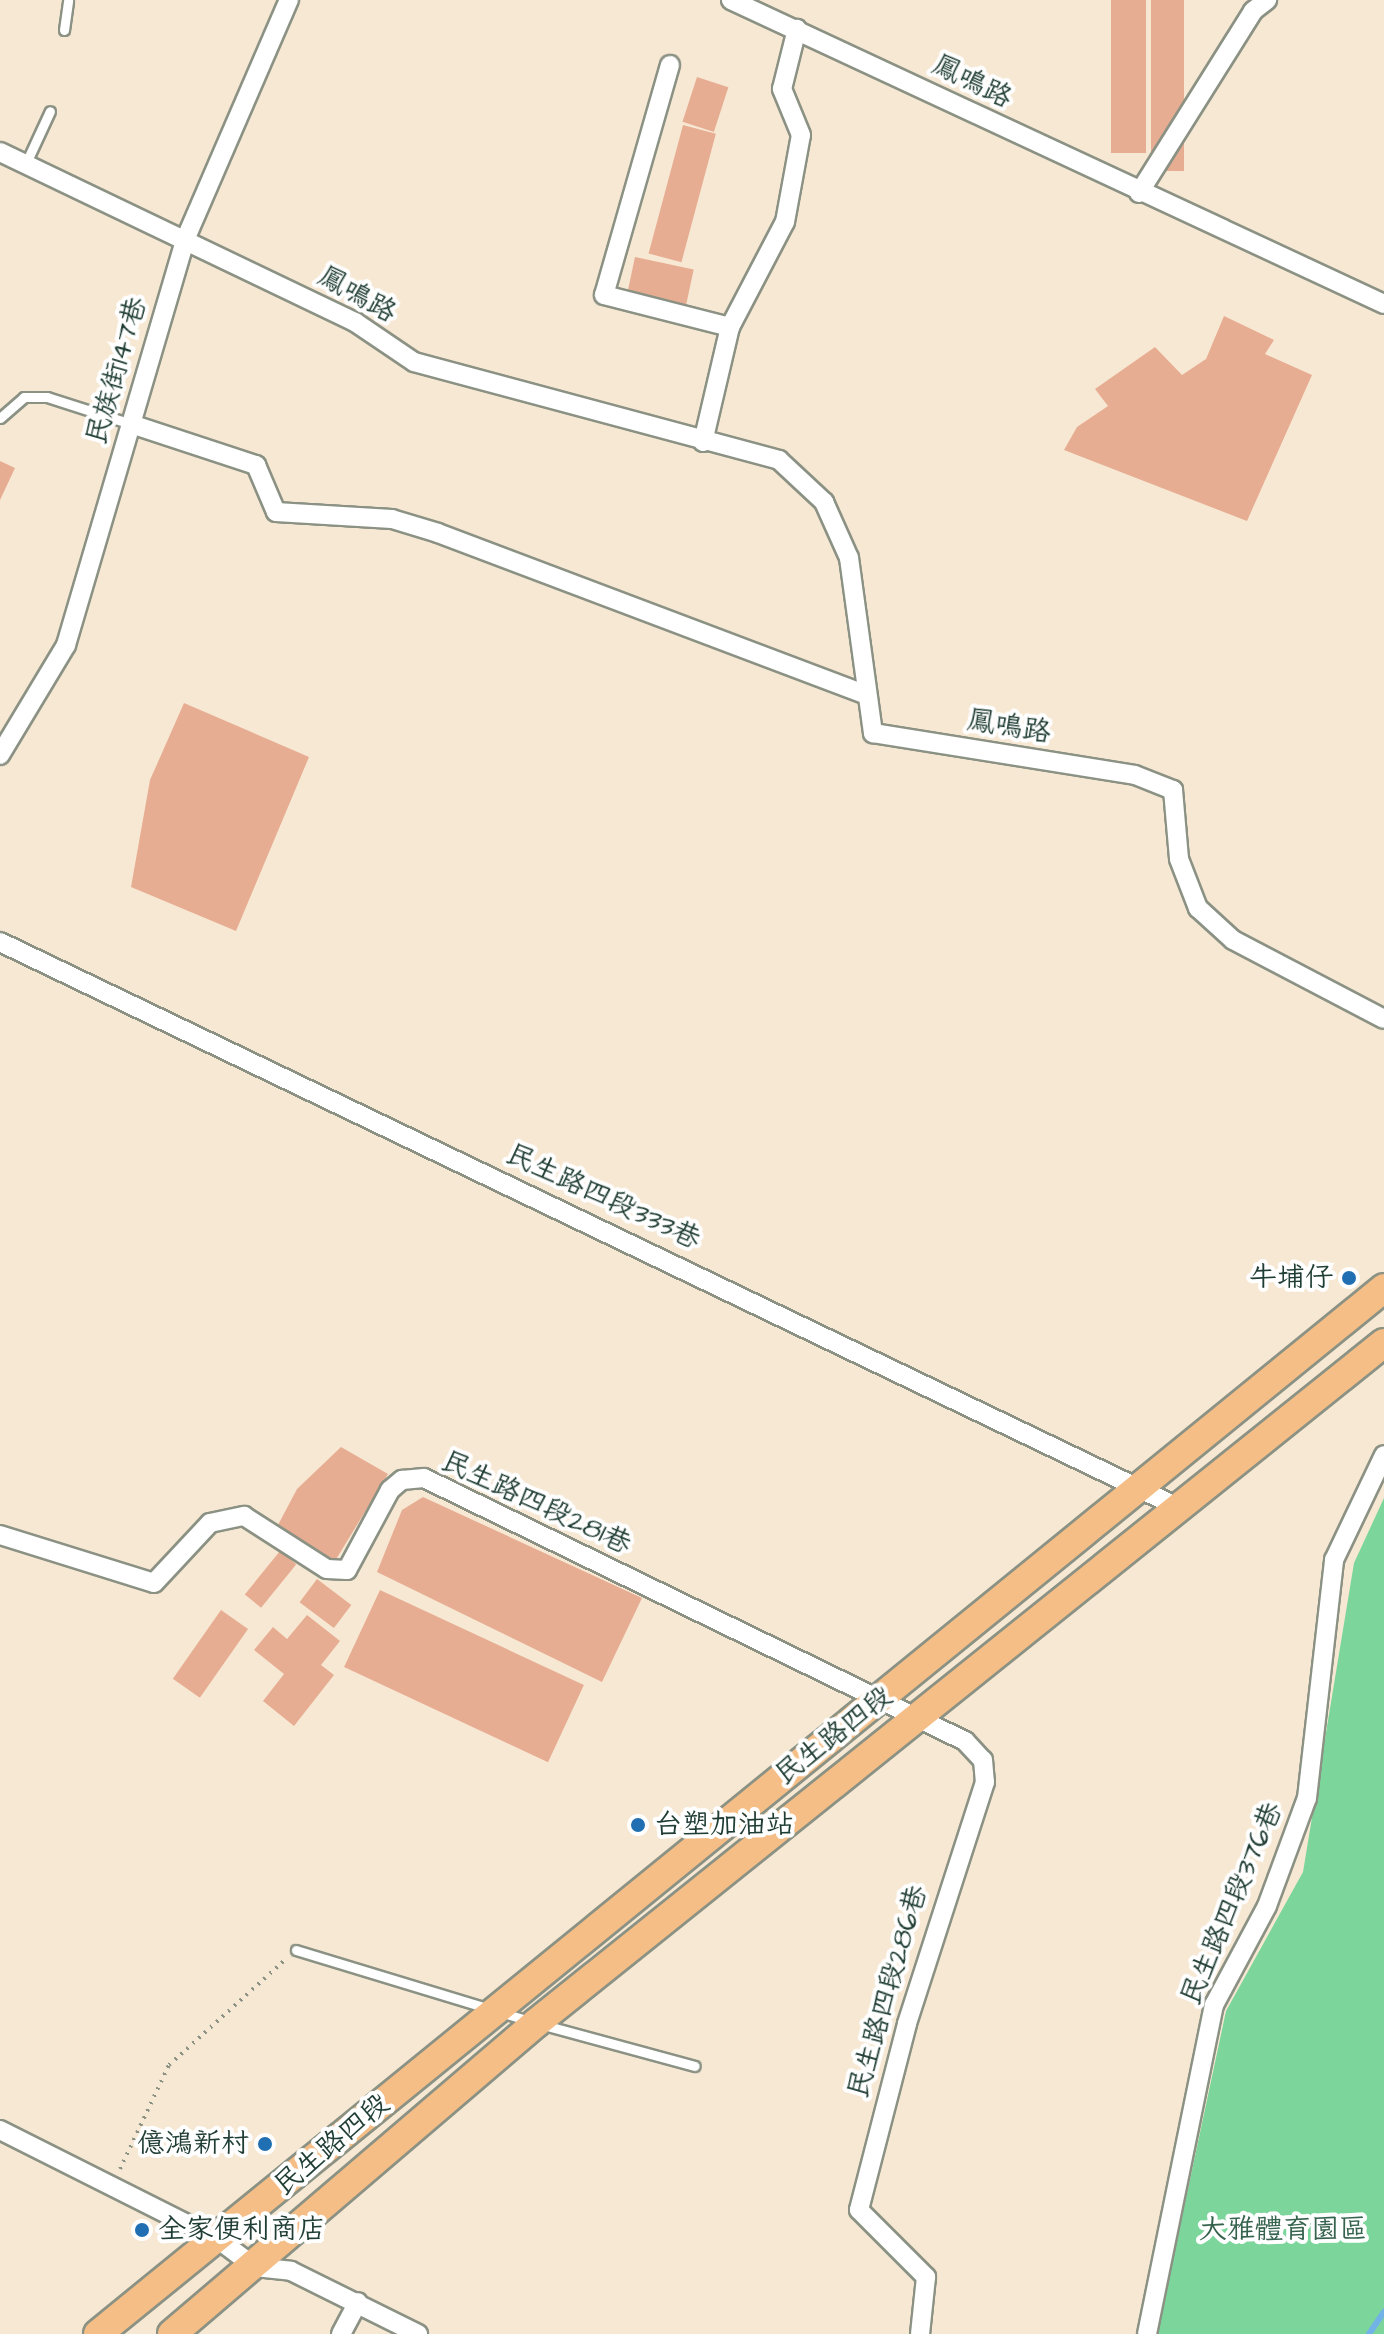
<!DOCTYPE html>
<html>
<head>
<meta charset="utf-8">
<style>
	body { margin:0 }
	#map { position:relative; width:1384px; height:2334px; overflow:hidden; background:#f7e8d4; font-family:"Architects Daughter","LXGW WenKai TC",sans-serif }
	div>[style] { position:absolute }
	.green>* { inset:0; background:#7cd69c }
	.stream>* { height:6px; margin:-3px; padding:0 3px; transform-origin:3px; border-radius:3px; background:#72b3e7 }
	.building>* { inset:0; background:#e7ad92; transform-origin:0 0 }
	.path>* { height:4px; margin-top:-2px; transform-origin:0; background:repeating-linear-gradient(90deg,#8b9284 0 2px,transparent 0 8px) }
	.roads { filter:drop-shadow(2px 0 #8b9284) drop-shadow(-2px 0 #8b9284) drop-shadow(0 2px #8b9284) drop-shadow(0 -2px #8b9284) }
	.lane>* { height:9px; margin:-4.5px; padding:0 4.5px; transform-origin:4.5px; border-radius:4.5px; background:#fff }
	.street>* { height:18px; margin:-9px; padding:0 9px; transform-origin:9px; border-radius:9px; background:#fff }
	.primary>* { height:28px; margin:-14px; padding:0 14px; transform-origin:14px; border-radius:14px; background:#f6be87 }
	.dots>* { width:22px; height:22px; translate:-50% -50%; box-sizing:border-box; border:4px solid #fff; border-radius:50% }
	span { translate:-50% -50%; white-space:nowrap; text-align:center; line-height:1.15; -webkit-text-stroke:8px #fff; paint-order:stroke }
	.street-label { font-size:28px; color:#1f3d34 }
	.poi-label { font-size:28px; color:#1f3d34 }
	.right { translate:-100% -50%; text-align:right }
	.left { translate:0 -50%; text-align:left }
	.park-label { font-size:28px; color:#36634e }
</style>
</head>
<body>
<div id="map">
	<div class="green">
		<i style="clip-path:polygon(1384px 1498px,1384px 2334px,1157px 2334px,1226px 2011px,1303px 1872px,1354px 1563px)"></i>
	</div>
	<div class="stream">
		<i style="left:1369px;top:2334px;width:27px;rotate:-56deg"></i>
	</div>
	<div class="building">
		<i style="left:1111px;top:0;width:35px;height:153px"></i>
		<i style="left:1151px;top:0;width:33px;height:171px"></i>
		<i style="left:697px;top:77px;width:33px;height:47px;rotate:18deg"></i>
		<i style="left:683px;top:125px;width:34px;height:133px;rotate:15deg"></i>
		<i style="left:635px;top:257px;width:60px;height:40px;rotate:12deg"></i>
		<i style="clip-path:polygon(1224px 316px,1274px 340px,1265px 354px,1312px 375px,1247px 521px,1064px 450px,1077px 427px,1108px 406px,1095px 389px,1155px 347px,1182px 375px,1206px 359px)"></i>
		<i style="clip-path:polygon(0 461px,15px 468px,0 500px)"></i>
		<i style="clip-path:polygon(184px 703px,309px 757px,236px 931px,131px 887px,150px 780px)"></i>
		<i style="clip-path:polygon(341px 1447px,388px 1474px,335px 1561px,278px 1525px,297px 1489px)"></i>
		<i style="clip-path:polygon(423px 1497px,642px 1598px,602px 1682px,377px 1572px,402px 1510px)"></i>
		<i style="left:280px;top:1551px;width:21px;height:56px;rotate:39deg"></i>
		<i style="left:317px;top:1579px;width:43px;height:29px;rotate:37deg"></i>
		<i style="left:380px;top:1590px;width:225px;height:85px;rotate:25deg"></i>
		<i style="left:221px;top:1610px;width:33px;height:84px;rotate:35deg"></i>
		<i style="clip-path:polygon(307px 1615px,340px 1641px,321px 1665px,334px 1675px,294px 1726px,263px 1701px,284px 1674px,254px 1650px,273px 1627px,287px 1639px)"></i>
	</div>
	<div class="path">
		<i style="left:120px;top:2169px;width:115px;rotate:-64.8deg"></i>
		<i style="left:169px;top:2065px;width:156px;rotate:-42.2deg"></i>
	</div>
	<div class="roads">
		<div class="lane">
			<i style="left:64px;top:30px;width:30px;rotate:-82deg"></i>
			<i style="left:26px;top:163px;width:57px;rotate:-65.2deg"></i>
			<i style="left:0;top:418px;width:32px;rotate:-41deg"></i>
			<i style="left:24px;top:397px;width:23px"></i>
			<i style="left:47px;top:397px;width:88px;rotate:17.8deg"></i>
			<i style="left:296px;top:1950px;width:244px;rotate:16.9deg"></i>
			<i style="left:544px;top:2025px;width:156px;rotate:15.2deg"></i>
		</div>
		<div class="street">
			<i style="left:731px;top:0;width:720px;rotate:24.96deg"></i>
			<i style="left:670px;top:65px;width:239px;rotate:106deg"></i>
			<i style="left:604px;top:295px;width:130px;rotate:14.3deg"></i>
			<i style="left:0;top:152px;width:394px;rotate:25.6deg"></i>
			<i style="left:355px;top:322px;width:71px;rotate:34.1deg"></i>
			<i style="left:414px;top:362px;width:378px;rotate:15deg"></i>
			<i style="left:779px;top:460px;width:62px;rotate:43deg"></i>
			<i style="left:824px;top:502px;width:61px;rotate:65.9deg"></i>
			<i style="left:849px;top:558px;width:177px;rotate:82.2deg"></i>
			<i style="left:873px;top:733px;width:265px;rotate:9.1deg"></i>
			<i style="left:1135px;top:775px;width:41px;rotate:21.5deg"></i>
			<i style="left:1173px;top:790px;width:69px;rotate:85deg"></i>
			<i style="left:1179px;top:859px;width:53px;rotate:68.8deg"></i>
			<i style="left:1198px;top:908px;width:47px;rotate:42.4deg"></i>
			<i style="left:1233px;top:940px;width:170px;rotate:27.6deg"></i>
			<i style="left:1139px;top:193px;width:215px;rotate:-57.9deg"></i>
			<i style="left:1253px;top:11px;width:18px;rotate:-38deg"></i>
			<i style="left:131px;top:424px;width:132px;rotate:18.2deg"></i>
			<i style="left:256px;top:465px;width:51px;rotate:66.9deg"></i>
			<i style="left:276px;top:512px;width:116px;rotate:3.5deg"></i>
			<i style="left:392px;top:519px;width:48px;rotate:16.9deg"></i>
			<i style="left:438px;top:533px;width:454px;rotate:20.7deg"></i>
			<i style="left:703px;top:442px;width:118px;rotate:-76.8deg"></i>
			<i style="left:730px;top:327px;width:119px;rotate:-62.4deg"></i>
			<i style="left:785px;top:222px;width:88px;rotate:-79.6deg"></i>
			<i style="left:801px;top:135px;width:50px;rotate:-112.4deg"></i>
			<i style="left:782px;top:89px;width:62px;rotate:-76deg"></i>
			<i style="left:0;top:755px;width:128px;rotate:-59deg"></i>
			<i style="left:66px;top:645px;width:422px;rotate:-73.6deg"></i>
			<i style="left:185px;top:240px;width:262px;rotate:-66.6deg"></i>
			<i style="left:0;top:942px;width:1309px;rotate:25.63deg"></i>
			<i style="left:0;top:1535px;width:161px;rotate:17.3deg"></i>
			<i style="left:154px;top:1583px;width:82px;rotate:-47deg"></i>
			<i style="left:210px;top:1523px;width:35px;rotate:-12deg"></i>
			<i style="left:244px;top:1516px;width:98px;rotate:32.6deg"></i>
			<i style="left:327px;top:1569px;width:20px;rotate:3deg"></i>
			<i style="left:347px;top:1570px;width:91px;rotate:-61.7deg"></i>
			<i style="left:390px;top:1490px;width:16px;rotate:-40deg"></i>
			<i style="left:402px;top:1480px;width:22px;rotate:-5deg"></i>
			<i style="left:424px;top:1478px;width:602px;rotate:25.93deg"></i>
			<i style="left:965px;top:1741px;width:26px;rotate:47deg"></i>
			<i style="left:983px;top:1760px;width:22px;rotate:85deg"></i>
			<i style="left:985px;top:1782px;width:254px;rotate:107.9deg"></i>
			<i style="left:907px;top:2024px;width:192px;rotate:104.5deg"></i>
			<i style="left:859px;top:2210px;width:95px;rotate:45deg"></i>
			<i style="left:926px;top:2277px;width:57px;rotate:96deg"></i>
			<i style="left:0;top:2130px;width:245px;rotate:26.7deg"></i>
			<i style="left:219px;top:2240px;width:45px;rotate:36.9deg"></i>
			<i style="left:255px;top:2267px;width:36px;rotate:6deg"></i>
			<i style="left:291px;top:2271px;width:142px;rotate:26.4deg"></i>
			<i style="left:341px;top:2334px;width:36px;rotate:-62deg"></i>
			<i style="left:1147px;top:2334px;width:336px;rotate:-78.5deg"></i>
			<i style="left:1214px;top:2005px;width:112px;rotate:-61.8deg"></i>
			<i style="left:1267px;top:1906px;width:115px;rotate:-69.7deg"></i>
			<i style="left:1307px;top:1798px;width:240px;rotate:-83.5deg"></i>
			<i style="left:1334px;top:1560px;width:116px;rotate:-64.5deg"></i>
		</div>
		<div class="primary">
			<i style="left:98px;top:2334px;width:1658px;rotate:-39.12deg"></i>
			<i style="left:172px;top:2334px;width:479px;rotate:-40.5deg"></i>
			<i style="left:536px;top:2023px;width:1087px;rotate:-38.73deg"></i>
		</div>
	</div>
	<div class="dots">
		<i style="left:1349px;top:1278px;background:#1f6fb2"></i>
		<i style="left:638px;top:1825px;background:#1f6fb2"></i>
		<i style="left:265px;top:2144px;background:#1f6fb2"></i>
		<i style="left:142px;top:2230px;background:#1f6fb2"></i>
	</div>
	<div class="street-label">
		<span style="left:972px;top:82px;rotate:26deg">鳳鳴路</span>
		<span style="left:357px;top:295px;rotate:29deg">鳳鳴路</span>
		<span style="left:117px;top:371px;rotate:-74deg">民族街147巷</span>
		<span style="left:1009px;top:727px;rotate:9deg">鳳鳴路</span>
		<span style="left:603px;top:1197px;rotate:25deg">民生路四段333巷</span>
		<span style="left:536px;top:1503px;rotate:25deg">民生路四段281巷</span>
		<span style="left:834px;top:1736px;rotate:-38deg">民生路四段</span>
		<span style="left:1232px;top:1904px;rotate:-67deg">民生路四段376巷</span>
		<span style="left:888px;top:1992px;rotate:-74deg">民生路四段286巷</span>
		<span style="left:332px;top:2145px;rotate:-40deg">民生路四段</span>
	</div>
	<div class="poi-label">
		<span class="right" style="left:1333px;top:1278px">牛埔仔</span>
		<span class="left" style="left:654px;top:1825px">台塑加油站</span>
		<span class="right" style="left:249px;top:2144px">億鴻新村</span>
		<span class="left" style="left:158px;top:2230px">全家便利商店</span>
	</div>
	<div class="park-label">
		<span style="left:1283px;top:2230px">大雅體育園區</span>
	</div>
</div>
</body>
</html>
